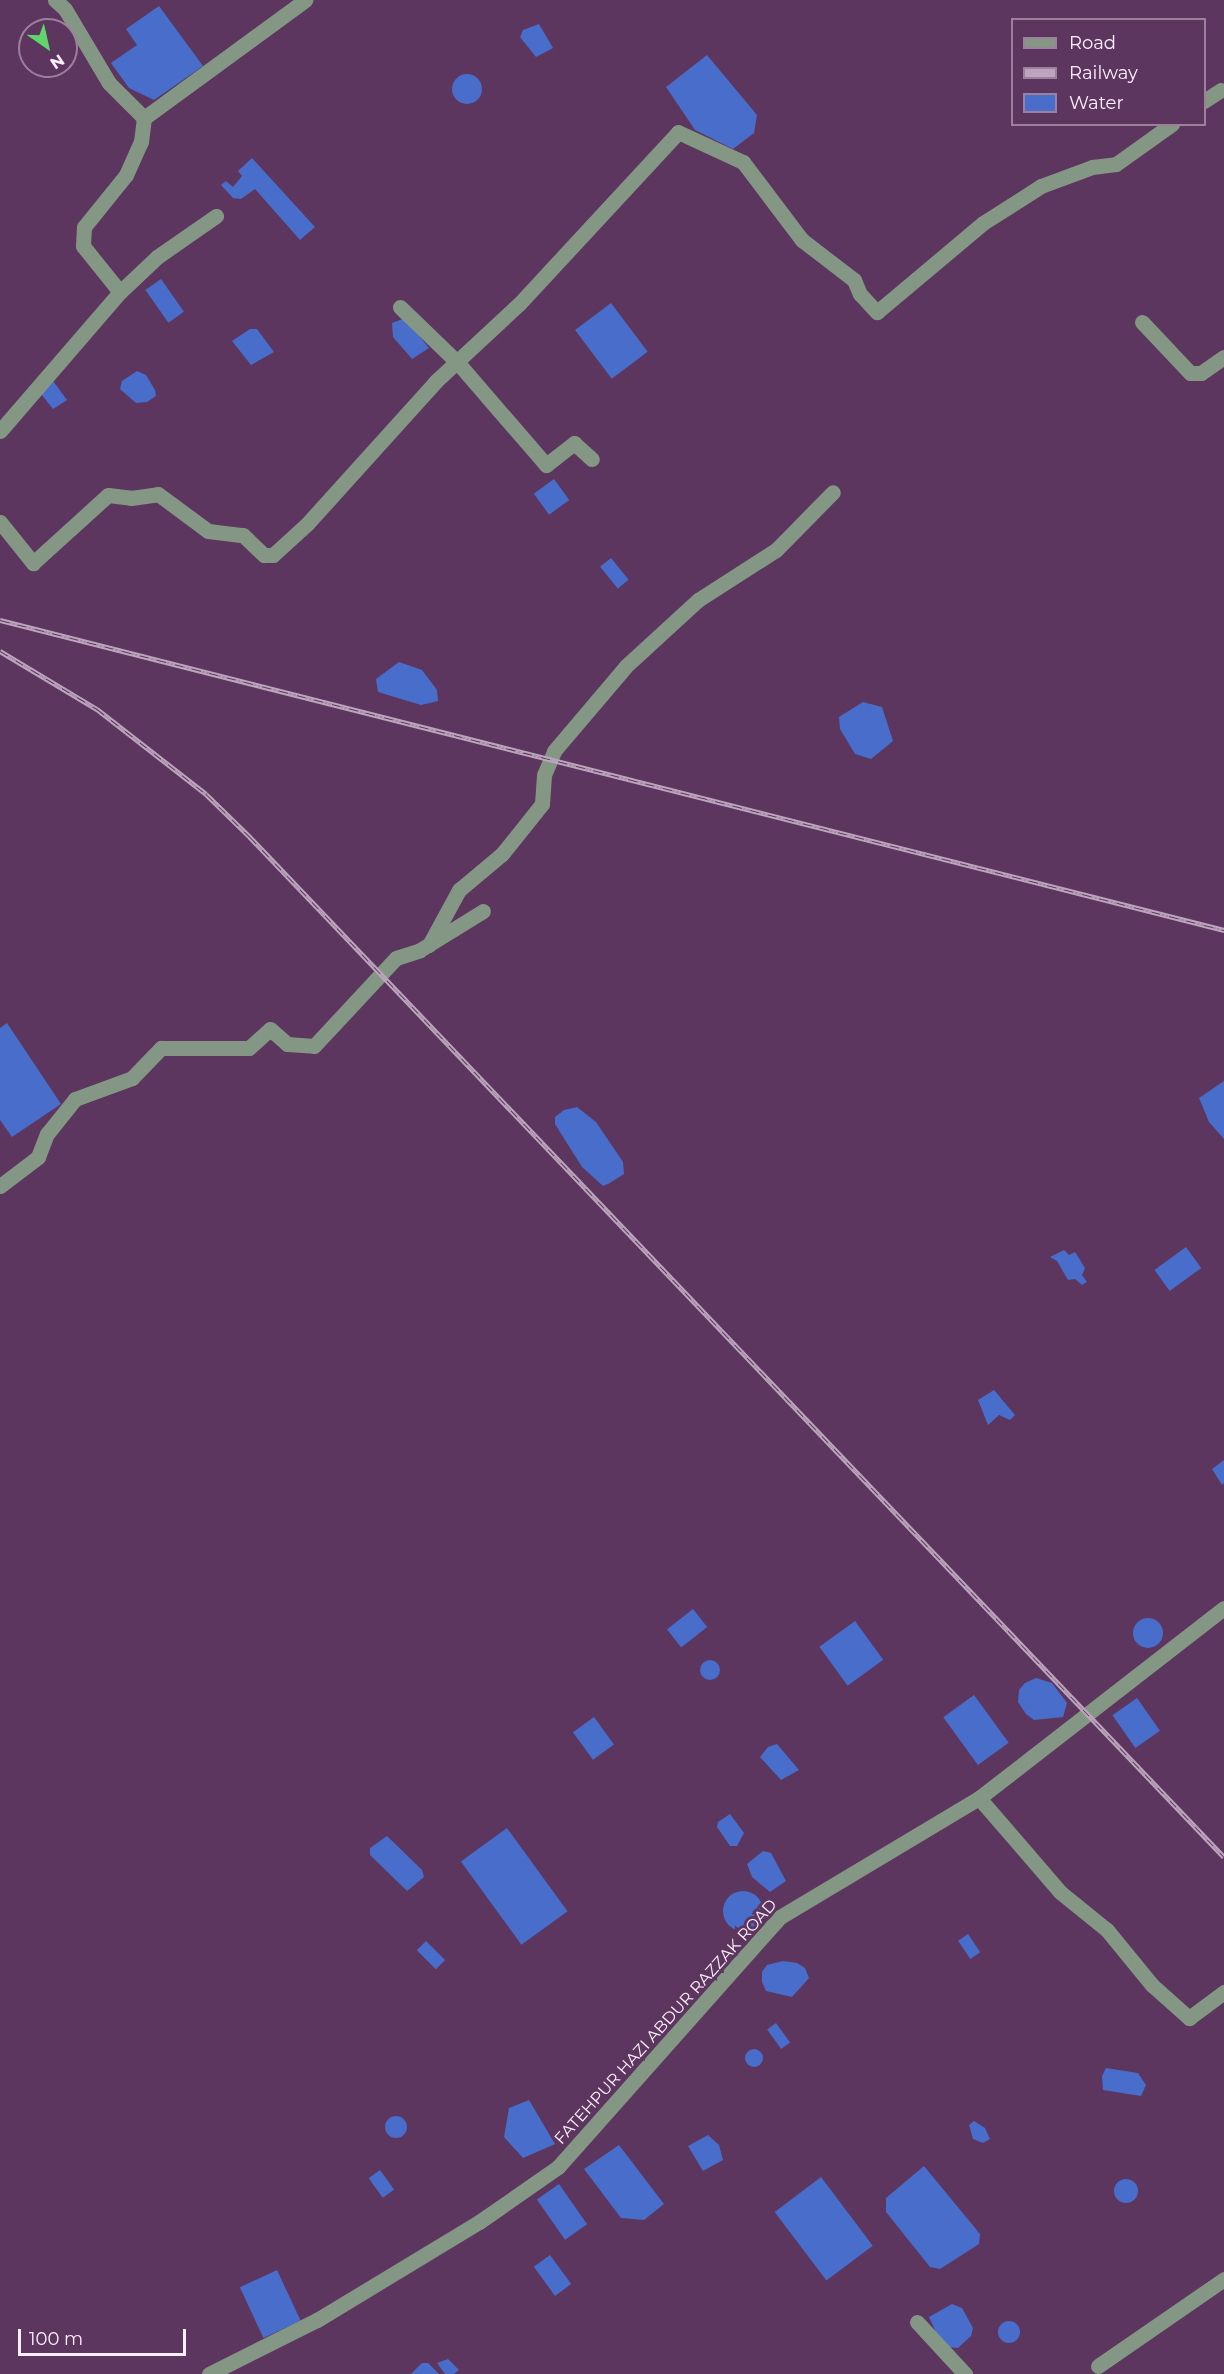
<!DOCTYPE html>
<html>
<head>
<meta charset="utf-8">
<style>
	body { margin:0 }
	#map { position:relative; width:1224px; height:2374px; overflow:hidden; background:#5c365e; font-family:Montserrat,sans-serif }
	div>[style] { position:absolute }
	.water>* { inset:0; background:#496dca; transform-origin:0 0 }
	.round { border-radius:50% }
	.minor>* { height:15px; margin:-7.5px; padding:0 7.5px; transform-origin:7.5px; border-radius:7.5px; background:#839784 }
	.rail>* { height:5px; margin-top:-2.5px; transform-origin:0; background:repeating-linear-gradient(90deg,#5c365e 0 9px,#bda5be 0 18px); box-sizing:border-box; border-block:2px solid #bda5be }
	span { translate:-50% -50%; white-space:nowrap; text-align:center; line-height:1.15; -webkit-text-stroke:6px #5c365e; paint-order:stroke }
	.street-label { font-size:16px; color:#feeffe }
	.legend { position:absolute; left:1011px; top:18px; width:195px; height:108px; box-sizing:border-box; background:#5c365e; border:2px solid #9d809e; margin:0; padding:8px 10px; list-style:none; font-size:18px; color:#feeffe }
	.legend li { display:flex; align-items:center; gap:12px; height:30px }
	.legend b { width:30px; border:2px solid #9d809e }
	.north { position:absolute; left:18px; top:18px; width:60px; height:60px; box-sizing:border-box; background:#5c365e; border:2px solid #9d809e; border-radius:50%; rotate:146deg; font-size:16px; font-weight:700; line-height:24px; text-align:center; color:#feeffe }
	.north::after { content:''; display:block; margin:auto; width:21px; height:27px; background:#5fd56b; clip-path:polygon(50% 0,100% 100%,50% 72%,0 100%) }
	.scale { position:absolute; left:18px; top:2329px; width:168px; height:27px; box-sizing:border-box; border:3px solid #feeffe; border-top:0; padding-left:8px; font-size:18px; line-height:21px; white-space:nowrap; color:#feeffe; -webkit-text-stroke:4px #5c365e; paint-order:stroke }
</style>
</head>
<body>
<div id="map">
	<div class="water">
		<i style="clip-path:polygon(159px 6px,203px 66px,154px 100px,129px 88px,111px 63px,137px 45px,126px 29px)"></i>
		<i style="clip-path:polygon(539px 24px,553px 48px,536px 57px,520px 37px,523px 30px)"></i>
		<i style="clip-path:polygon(707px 55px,757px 115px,754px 133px,733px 149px,695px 130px,666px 87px)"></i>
		<i class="round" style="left:452px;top:74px;width:30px;height:30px"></i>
		<i style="clip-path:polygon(252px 158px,315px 227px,300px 240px,255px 189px,241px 199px,233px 198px,221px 185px,226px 181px,233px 187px,242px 176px,238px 171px)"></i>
		<i style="left:161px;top:279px;width:40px;height:19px;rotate:55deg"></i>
		<i style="left:611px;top:303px;width:61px;height:45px;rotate:53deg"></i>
		<i style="clip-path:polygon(405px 318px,429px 348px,412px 359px,393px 337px,392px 323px)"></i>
		<i style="clip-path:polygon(250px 329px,257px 329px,274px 352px,251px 365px,232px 341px)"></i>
		<i style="clip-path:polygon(137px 371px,146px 375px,155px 390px,156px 396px,147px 402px,136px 403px,120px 389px,122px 381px)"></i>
		<i style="clip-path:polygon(53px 381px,67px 400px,53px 409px,41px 394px)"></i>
		<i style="left:554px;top:479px;width:26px;height:25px;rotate:54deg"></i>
		<i style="left:611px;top:558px;width:28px;height:14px;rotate:51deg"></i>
		<i style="clip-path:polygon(399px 662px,422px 670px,437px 690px,438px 701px,421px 705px,378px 692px,376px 679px)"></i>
		<i style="clip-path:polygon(863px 702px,882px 707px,893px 741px,871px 759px,855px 754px,840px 729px,839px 717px)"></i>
		<i style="clip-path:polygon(7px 1023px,61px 1104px,12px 1137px,0 1120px,0 1028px)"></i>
		<i style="clip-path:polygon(1224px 1081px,1224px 1139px,1209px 1122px,1199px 1098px)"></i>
		<i style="clip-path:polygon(577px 1107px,596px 1122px,623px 1162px,624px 1174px,608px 1184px,603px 1186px,582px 1167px,555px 1124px,555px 1117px,564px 1110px)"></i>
		<i style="left:1186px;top:1247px;width:26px;height:39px;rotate:54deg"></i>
		<i style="clip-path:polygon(1064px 1250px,1069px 1255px,1075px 1252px,1085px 1268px,1082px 1275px,1087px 1282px,1082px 1285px,1075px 1279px,1068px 1280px,1057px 1261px,1050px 1257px)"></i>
		<i style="clip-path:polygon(994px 1390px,1015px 1415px,1010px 1420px,999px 1415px,988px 1425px,978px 1400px)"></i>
		<i style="clip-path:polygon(1224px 1460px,1224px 1483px,1222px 1485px,1212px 1469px)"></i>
		<i style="left:693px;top:1609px;width:23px;height:33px;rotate:52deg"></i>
		<i class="round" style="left:1133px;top:1618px;width:30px;height:30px"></i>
		<i style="left:855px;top:1621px;width:48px;height:44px;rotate:54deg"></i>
		<i class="round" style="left:700px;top:1660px;width:20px;height:20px"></i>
		<i style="clip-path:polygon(1036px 1678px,1052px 1683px,1067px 1703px,1063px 1717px,1034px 1720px,1026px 1714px,1018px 1702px,1019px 1690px,1025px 1683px)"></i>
		<i style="left:974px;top:1695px;width:59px;height:38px;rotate:54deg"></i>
		<i style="left:1137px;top:1698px;width:40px;height:30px;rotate:55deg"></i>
		<i style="left:594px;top:1717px;width:34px;height:26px;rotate:54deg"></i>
		<i style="clip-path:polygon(777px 1744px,799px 1770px,781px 1780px,760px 1757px,768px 1747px)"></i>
		<i style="clip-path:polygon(730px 1814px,744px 1833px,737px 1846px,730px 1846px,717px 1827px,718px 1822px)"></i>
		<i style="left:507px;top:1828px;width:103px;height:57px;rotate:54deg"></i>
		<i style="clip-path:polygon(387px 1836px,422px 1870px,424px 1877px,407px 1891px,370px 1855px,370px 1848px)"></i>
		<i style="clip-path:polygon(763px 1851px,771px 1853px,786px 1881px,770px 1892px,752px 1877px,747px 1864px)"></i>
		<i class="round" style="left:723px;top:1891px;width:40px;height:40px"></i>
		<i style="left:968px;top:1934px;width:22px;height:12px;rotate:56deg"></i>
		<i style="left:426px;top:1941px;width:27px;height:13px;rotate:45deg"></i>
		<i style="clip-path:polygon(783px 1961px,797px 1963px,805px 1968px,809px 1978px,792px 1997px,766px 1991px,762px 1982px,762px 1972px,767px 1965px)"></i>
		<i style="left:776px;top:2023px;width:24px;height:11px;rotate:54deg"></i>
		<i class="round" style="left:745px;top:2049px;width:18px;height:18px"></i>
		<i style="clip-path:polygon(1106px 2068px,1138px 2073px,1146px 2085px,1141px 2096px,1103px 2090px,1102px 2076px)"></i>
		<i style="clip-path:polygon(529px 2100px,555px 2144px,523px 2158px,504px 2137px,509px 2108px)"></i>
		<i class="round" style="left:385px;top:2116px;width:22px;height:22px"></i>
		<i style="clip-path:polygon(974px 2121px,985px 2128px,990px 2139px,983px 2143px,973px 2139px,969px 2125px)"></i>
		<i style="clip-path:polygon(708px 2135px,719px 2145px,723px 2160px,703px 2171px,688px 2146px)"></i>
		<i style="clip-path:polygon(619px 2145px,664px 2204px,644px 2220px,621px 2218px,584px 2169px)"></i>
		<i style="clip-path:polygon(924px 2166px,980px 2234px,979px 2244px,940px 2269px,930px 2267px,886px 2212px,886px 2198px)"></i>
		<i style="left:380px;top:2170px;width:24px;height:14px;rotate:54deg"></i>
		<i style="left:821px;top:2177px;width:86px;height:58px;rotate:53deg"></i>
		<i class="round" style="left:1114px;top:2179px;width:24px;height:24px"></i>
		<i style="left:559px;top:2184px;width:49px;height:27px;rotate:55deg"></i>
		<i style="left:550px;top:2255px;width:36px;height:20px;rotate:54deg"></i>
		<i style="left:277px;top:2270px;width:56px;height:41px;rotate:65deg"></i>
		<i style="clip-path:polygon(952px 2304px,962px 2308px,973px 2328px,971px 2336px,958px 2348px,947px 2347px,940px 2341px,929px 2317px)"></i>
		<i class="round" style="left:998px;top:2321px;width:22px;height:22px"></i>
		<i style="clip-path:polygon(448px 2359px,459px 2370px,454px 2374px,445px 2374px,437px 2363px)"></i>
		<i style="clip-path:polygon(422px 2363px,428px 2363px,439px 2374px,411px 2374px)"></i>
	</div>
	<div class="minor">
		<i style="left:55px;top:0;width:13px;rotate:42deg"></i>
		<i style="left:65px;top:9px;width:86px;rotate:59.3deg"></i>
		<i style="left:109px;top:83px;width:49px;rotate:45deg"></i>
		<i style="left:1204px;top:101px;width:20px;rotate:-33deg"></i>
		<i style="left:120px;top:292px;width:51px;rotate:-43.4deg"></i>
		<i style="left:157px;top:257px;width:72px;rotate:-34.8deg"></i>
		<i style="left:400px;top:307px;width:81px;rotate:44deg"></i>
		<i style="left:458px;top:363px;width:135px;rotate:49.2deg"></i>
		<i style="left:546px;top:465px;width:36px;rotate:-38deg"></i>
		<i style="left:574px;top:443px;width:24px;rotate:42deg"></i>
		<i style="left:1142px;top:322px;width:70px;rotate:46.7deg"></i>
		<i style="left:1190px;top:373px;width:11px"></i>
		<i style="left:1201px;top:373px;width:28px;rotate:-35deg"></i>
		<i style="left:0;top:431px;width:184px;rotate:-49.2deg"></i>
		<i style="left:120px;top:292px;width:59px;rotate:-128.8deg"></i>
		<i style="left:83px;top:246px;width:19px;rotate:-87deg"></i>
		<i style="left:84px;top:227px;width:67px;rotate:-51.1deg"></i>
		<i style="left:126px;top:175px;width:36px;rotate:-66deg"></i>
		<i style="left:141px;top:142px;width:24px;rotate:-83deg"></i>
		<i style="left:144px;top:118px;width:200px;rotate:-36.2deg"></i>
		<i style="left:0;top:522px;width:53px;rotate:51.2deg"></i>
		<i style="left:33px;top:563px;width:101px;rotate:-42.2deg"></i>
		<i style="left:108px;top:495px;width:23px;rotate:7deg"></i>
		<i style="left:131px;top:498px;width:27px;rotate:-8deg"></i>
		<i style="left:158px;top:494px;width:62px;rotate:36.5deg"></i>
		<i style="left:208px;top:531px;width:35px;rotate:7deg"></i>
		<i style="left:243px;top:535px;width:29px;rotate:44deg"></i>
		<i style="left:264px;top:555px;width:9px"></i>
		<i style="left:273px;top:555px;width:46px;rotate:-42.4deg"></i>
		<i style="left:307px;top:524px;width:193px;rotate:-47.9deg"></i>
		<i style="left:436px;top:381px;width:113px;rotate:-42.9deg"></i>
		<i style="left:519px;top:304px;width:234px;rotate:-47.2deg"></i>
		<i style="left:678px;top:132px;width:72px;rotate:24.8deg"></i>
		<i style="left:743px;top:162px;width:98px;rotate:52.9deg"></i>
		<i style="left:802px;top:240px;width:66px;rotate:37.6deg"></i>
		<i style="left:854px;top:280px;width:15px;rotate:67deg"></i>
		<i style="left:860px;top:294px;width:25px;rotate:47deg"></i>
		<i style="left:877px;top:312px;width:138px;rotate:-40deg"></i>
		<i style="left:983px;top:223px;width:69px;rotate:-32.5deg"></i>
		<i style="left:1041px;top:186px;width:54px;rotate:-20.4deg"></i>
		<i style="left:1092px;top:167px;width:24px;rotate:-7deg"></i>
		<i style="left:1116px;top:164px;width:69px;rotate:-35.5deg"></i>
		<i style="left:429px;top:945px;width:63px;rotate:-61.4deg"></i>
		<i style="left:459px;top:890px;width:56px;rotate:-39.9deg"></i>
		<i style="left:502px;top:854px;width:64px;rotate:-51.3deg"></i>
		<i style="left:542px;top:804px;width:29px;rotate:-86deg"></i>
		<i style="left:544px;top:775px;width:26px;rotate:-67deg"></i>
		<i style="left:554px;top:751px;width:111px;rotate:-49.7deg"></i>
		<i style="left:626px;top:666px;width:98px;rotate:-42.5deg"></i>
		<i style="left:698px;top:600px;width:93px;rotate:-32.7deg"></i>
		<i style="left:776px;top:550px;width:81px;rotate:-45.5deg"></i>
		<i style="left:0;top:1186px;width:48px;rotate:-37.3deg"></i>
		<i style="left:38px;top:1157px;width:25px;rotate:-69deg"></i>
		<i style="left:47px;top:1134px;width:45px;rotate:-51.3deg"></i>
		<i style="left:75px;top:1099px;width:61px;rotate:-20.2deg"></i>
		<i style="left:132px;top:1078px;width:42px;rotate:-46deg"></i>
		<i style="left:161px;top:1048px;width:88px"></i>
		<i style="left:249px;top:1048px;width:28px;rotate:-42deg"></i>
		<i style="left:270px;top:1029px;width:23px;rotate:41deg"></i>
		<i style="left:287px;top:1044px;width:27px;rotate:4deg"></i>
		<i style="left:314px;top:1046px;width:120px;rotate:-47deg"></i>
		<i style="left:396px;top:958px;width:25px;rotate:-18deg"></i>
		<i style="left:420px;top:950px;width:74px;rotate:-31.8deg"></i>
		<i style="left:979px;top:1798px;width:124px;rotate:49.2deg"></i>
		<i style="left:1060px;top:1892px;width:60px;rotate:39deg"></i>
		<i style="left:1107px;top:1930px;width:71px;rotate:50.7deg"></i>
		<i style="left:1152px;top:1985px;width:50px;rotate:41.7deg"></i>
		<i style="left:1189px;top:2018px;width:44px;rotate:-36.6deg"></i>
		<i style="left:917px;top:2322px;width:71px;rotate:47.3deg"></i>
		<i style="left:1098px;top:2366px;width:153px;rotate:-34.6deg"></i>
		<i style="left:209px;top:2374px;width:121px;rotate:-26.6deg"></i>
		<i style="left:317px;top:2320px;width:189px;rotate:-31.2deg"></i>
		<i style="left:479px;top:2222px;width:96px;rotate:-34.8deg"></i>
		<i style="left:558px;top:2167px;width:334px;rotate:-48.4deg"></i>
		<i style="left:780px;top:1917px;width:232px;rotate:-30.9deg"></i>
		<i style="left:979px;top:1798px;width:310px;rotate:-37.8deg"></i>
	</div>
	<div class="rail">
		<i style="left:0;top:620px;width:1263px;rotate:14.21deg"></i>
		<i style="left:0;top:651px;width:113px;rotate:30.9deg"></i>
		<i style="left:97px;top:709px;width:138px;rotate:37.9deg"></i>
		<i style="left:206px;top:794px;width:62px;rotate:44.3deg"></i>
		<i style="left:250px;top:837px;width:1410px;rotate:46.32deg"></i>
	</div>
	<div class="street-label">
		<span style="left:666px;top:2022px;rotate:-48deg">FATEHPUR HAZI ABDUR RAZZAK ROAD</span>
	</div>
	<ul class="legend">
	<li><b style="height:8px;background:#839784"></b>Road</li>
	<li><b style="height:8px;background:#bda5be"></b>Railway</li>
	<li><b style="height:16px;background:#496dca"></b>Water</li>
	</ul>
	<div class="north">N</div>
	<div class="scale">100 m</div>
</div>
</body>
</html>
